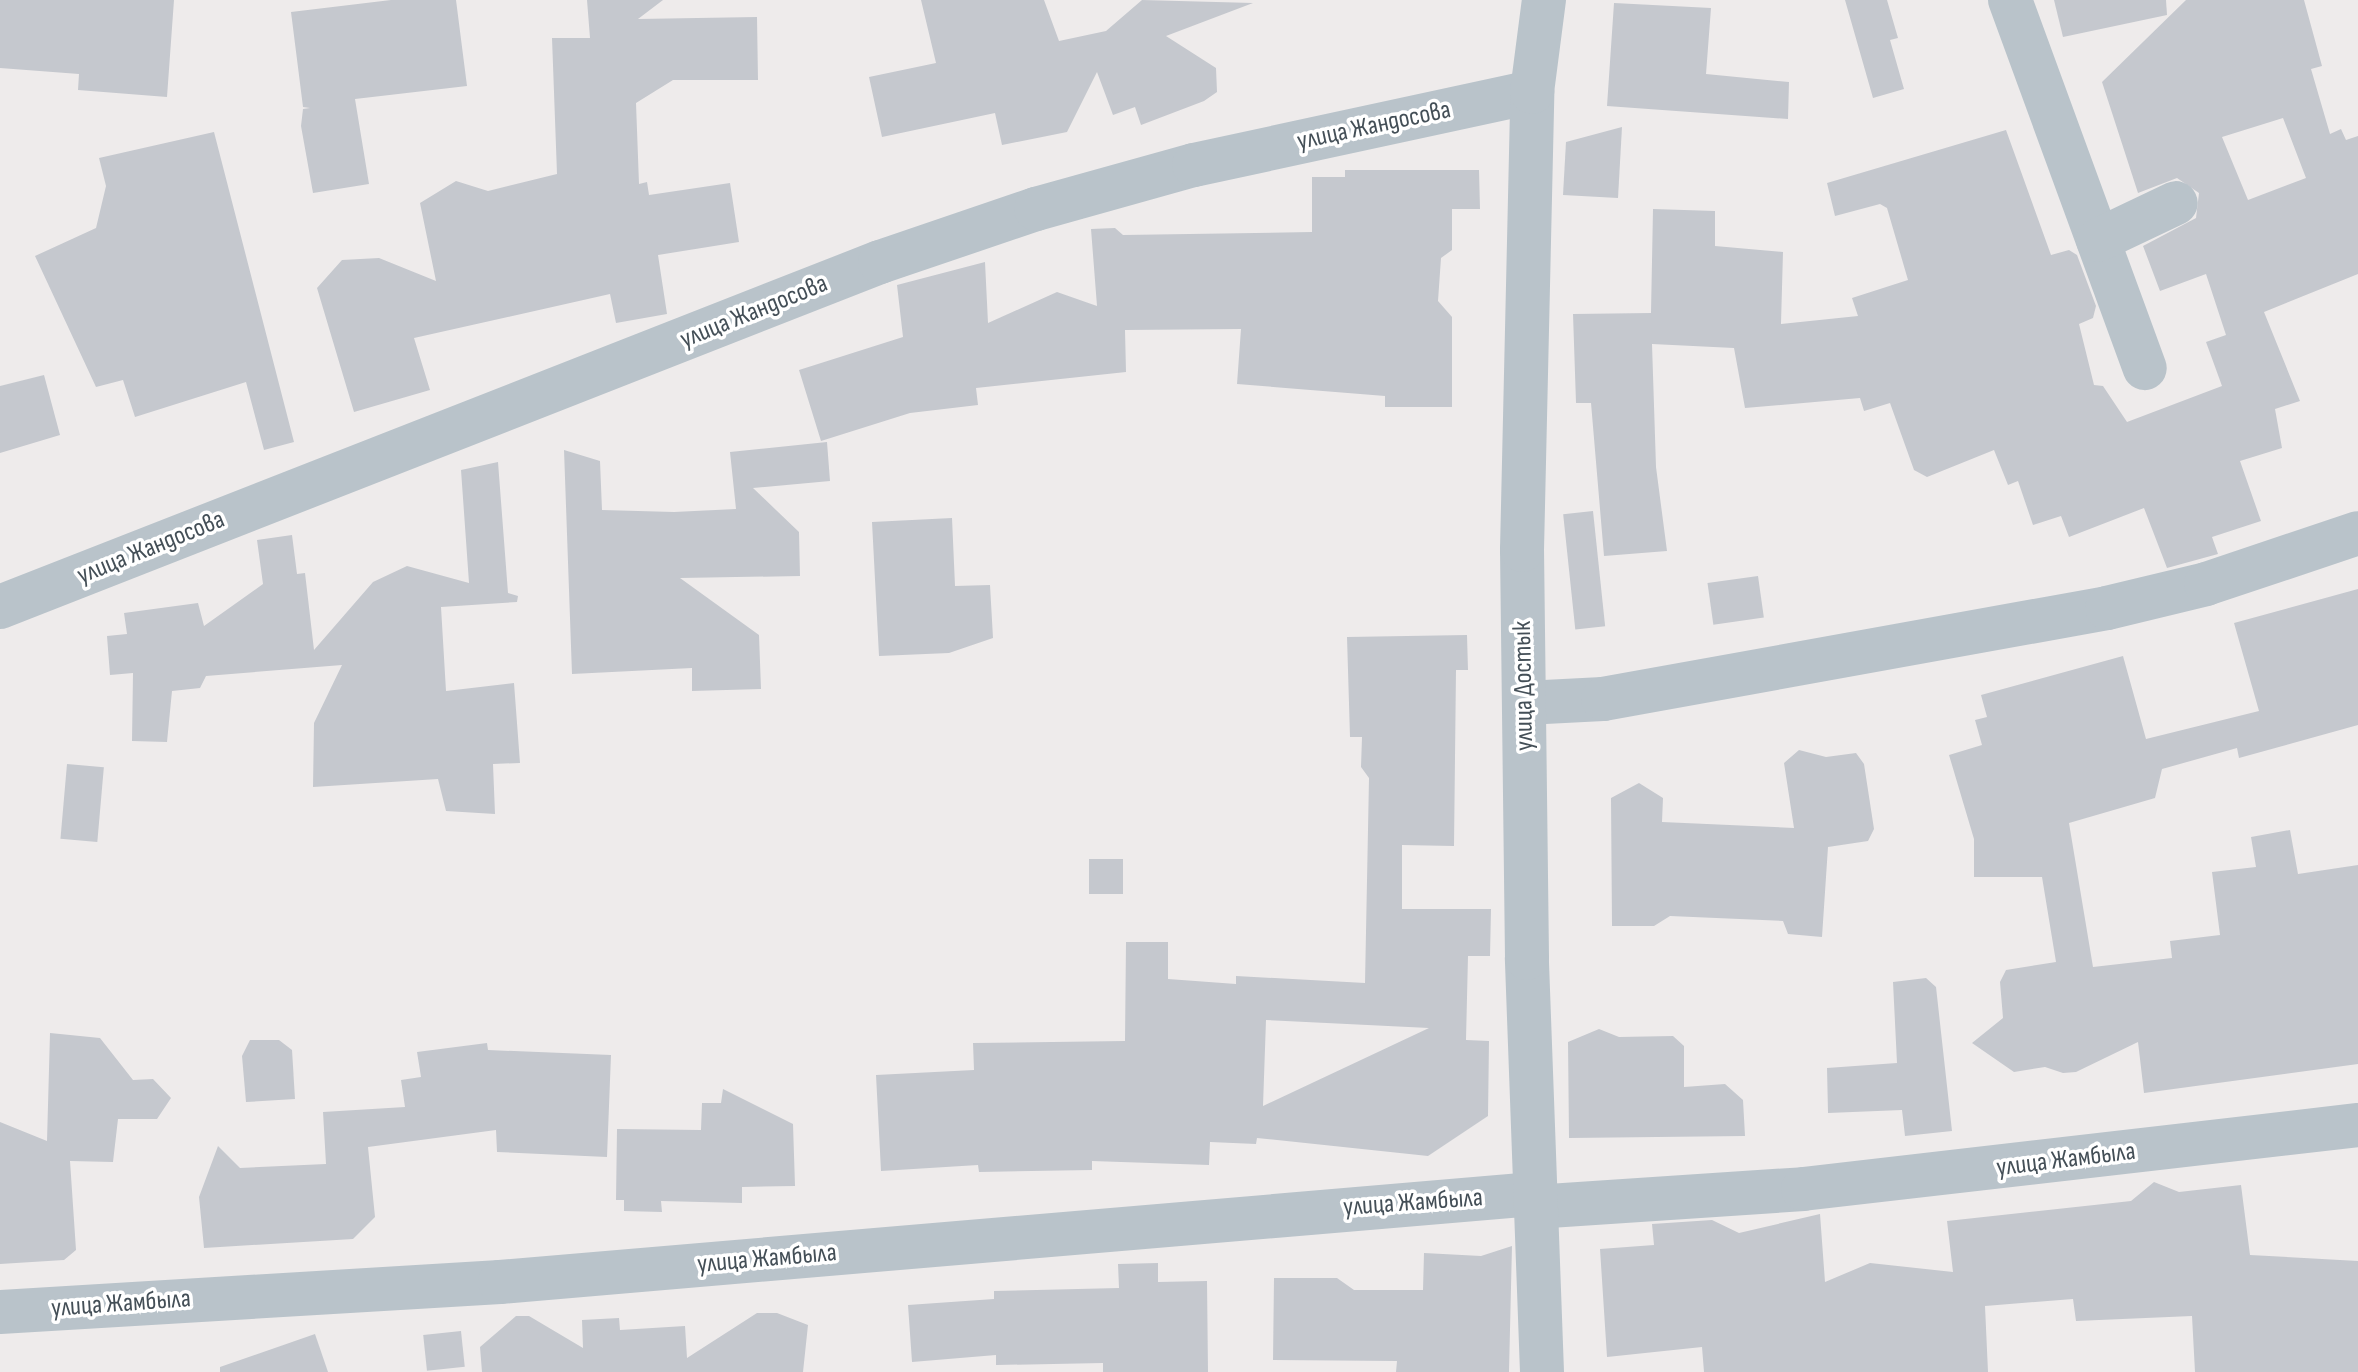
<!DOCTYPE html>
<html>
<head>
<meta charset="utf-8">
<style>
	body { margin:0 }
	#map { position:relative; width:2358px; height:1372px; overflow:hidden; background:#eeebeb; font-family:"Sofia Sans Condensed",sans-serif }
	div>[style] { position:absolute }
	.building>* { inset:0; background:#c5c8ce; transform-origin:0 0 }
	.minor>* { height:44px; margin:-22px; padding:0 22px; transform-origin:22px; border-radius:22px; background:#b9c3ca }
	span { translate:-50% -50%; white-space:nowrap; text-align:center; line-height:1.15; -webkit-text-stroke:7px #fff; paint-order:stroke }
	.street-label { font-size:26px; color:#444f57 }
</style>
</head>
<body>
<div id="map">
	<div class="building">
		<i style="clip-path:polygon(0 0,174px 0,167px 97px,78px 90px,79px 74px,0 68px)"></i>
		<i style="clip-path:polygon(391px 0,456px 0,467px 86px,355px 99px,369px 184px,313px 193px,301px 126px,303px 109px,310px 108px,303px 107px,291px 12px)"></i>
		<i style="clip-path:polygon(587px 0,663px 0,638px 19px,757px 17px,758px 80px,673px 80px,636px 103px,639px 184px,647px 182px,649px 195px,730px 183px,739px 242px,658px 255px,667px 314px,616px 323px,610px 294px,414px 338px,430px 390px,354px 412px,317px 288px,342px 260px,379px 258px,436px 281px,420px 203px,456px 181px,488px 191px,557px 174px,552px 38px,590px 38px)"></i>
		<i style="clip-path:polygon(921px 0,1044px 0,1059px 41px,1106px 31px,1142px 0,1253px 3px,1166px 36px,1216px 68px,1217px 92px,1204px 101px,1141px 125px,1135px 107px,1113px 115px,1097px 72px,1067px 132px,1002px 145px,995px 113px,882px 137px,869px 77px,936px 63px)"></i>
		<i style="clip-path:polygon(1845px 0,1887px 0,1898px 38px,1890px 40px,1904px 89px,1873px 98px)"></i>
		<i style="clip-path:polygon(2054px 0,2166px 0,2167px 15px,2063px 37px)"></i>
		<i style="clip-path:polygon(evenodd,2186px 0,2304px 0,2322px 66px,2311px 69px,2330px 134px,2341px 129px,2346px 140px,2358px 136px,2358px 274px,2264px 312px,2300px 401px,2275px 409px,2282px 448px,2240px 461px,2261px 521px,2212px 537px,2218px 554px,2167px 568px,2144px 508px,2069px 537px,2061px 516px,2033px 525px,2018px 481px,2008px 485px,1994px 450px,1927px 477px,1914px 470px,1890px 403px,1864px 411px,1860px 398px,1745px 408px,1734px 348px,1652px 344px,1656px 467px,1667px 551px,1604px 556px,1591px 403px,1576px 403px,1573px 314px,1651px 313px,1653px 209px,1715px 211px,1715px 246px,1783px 252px,1781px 324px,1858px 316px,1852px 298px,1908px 280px,1887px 208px,1880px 204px,1835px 216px,1827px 183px,2006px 130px,2051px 255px,2069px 250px,2077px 255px,2096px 306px,2093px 318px,2079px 324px,2094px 385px,2103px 386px,2127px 422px,2222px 386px,2206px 342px,2226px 335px,2206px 274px,2160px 291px,2143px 246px,2196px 218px,2199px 193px,2177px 178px,2138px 193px,2102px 82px,2186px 0,2283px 118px,2306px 178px,2248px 200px,2222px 137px,2283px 118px)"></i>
		<i style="clip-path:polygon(1614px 3px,1711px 8px,1706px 74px,1789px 82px,1788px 119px,1607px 106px)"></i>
		<i style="clip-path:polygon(1622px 127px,1618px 198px,1563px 195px,1566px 142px)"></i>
		<i style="clip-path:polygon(214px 132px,294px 442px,264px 450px,246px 382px,135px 417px,123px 380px,96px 387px,35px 256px,96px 228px,106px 186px,99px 158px)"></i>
		<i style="clip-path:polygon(1345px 170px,1479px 170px,1480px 209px,1452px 209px,1452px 250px,1441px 258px,1438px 301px,1452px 317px,1452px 407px,1385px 407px,1385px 396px,1237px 384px,1241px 329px,1125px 330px,1126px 372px,976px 388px,978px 405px,910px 413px,821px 441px,799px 370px,903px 337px,897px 285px,985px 262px,988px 323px,1057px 292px,1097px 306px,1091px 229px,1115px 228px,1123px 235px,1312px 232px,1312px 177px,1345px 177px)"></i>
		<i style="clip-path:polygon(44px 375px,60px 435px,0 453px,0 386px)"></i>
		<i style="clip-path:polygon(827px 442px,830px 481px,753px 488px,799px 532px,800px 576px,680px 578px,759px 635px,761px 689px,692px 691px,692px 668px,572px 674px,564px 450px,600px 461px,602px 510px,674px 512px,736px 509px,730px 452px)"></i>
		<i style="clip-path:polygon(498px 462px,508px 593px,518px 596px,517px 602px,441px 607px,446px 691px,514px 683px,520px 763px,493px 764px,495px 814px,446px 811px,438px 779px,313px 787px,314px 723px,342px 665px,206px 676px,200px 688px,172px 691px,167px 742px,132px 741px,133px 673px,110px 675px,107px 636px,127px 634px,124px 613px,198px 603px,204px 626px,263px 584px,257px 540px,292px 535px,297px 574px,305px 573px,314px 650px,373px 582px,407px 566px,469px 583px,461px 470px)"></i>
		<i style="left:1593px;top:511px;width:116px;height:30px;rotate:84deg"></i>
		<i style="clip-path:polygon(952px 518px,955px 586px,990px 585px,993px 638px,949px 653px,879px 656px,872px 522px)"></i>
		<i style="left:1758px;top:576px;width:42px;height:51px;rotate:82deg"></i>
		<i style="clip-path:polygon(2358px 589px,2358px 725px,2239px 758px,2237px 748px,2162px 769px,2155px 798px,2069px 823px,2093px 967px,2172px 958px,2170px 941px,2220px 935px,2212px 872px,2256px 867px,2251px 837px,2290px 830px,2298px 874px,2358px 865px,2358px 1064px,2144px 1093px,2138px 1042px,2076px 1072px,2063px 1073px,2045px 1067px,2014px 1072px,1972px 1043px,2003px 1018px,2000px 982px,2006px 970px,2056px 962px,2042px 877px,1974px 877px,1974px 839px,1949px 755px,1982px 745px,1975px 720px,1987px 717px,1981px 695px,2123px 656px,2146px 739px,2259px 711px,2234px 623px)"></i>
		<i style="clip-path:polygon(evenodd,1467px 635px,1468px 670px,1456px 670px,1454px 846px,1402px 845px,1402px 909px,1491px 909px,1490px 956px,1468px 956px,1466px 1040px,1489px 1041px,1488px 1116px,1428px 1156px,1257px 1138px,1256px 1144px,1210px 1142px,1209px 1165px,1092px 1161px,1092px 1170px,979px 1172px,978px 1165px,881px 1171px,876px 1075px,974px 1070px,973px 1043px,1125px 1041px,1126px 942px,1168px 942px,1168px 979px,1236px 984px,1236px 976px,1365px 983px,1369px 778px,1361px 767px,1362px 737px,1350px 737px,1347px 637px,1467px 635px,1266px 1020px,1429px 1028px,1263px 1106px,1266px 1020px)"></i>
		<i style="clip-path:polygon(1799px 750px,1826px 757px,1856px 753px,1864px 764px,1874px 829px,1868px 841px,1828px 847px,1822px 937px,1788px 934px,1783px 921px,1670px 916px,1654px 926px,1612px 926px,1611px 798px,1639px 783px,1663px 798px,1662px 822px,1794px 828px,1784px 763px)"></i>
		<i style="left:67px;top:764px;width:37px;height:75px;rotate:5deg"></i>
		<i style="left:1089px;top:859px;width:34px;height:35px"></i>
		<i style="clip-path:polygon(1926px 978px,1936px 987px,1952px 1131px,1905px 1136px,1902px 1110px,1828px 1113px,1827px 1068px,1897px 1063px,1893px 982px)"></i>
		<i style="clip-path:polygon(1599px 1029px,1619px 1037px,1673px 1036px,1684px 1046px,1684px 1087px,1725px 1084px,1743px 1100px,1745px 1136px,1569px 1138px,1568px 1042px)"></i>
		<i style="clip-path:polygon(50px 1033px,100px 1038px,133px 1080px,153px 1079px,171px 1098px,157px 1119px,118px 1119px,113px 1162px,70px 1161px,76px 1250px,64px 1260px,0 1264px,0 1122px,47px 1141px)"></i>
		<i style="clip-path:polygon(250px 1040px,279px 1040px,292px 1050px,295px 1099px,246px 1102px,242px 1056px)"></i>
		<i style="clip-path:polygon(487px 1043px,488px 1050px,611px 1055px,607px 1157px,497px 1152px,496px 1130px,368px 1147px,375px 1217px,353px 1239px,204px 1248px,199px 1197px,218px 1146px,240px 1168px,326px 1164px,323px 1112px,405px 1107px,401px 1080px,421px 1077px,417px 1052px)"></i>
		<i style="clip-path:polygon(723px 1089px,793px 1124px,795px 1186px,742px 1187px,742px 1203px,661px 1201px,662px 1212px,624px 1211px,624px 1200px,616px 1200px,617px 1129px,701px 1130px,702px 1103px,721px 1103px)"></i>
		<i style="clip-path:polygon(2154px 1182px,2179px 1192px,2241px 1185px,2250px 1255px,2358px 1261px,2358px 1372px,2195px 1372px,2192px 1316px,2076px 1321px,2073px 1299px,1985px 1306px,1988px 1372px,1704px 1372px,1702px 1347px,1607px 1357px,1600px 1249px,1654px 1245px,1652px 1224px,1712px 1220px,1739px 1233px,1820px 1214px,1825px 1282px,1870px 1263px,1953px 1272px,1947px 1221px,2131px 1201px)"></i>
		<i style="clip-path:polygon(1512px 1246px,1509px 1372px,1396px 1372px,1397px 1361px,1273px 1360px,1274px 1278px,1337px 1278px,1354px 1290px,1423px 1290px,1424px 1253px,1481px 1256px)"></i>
		<i style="clip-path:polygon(1158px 1263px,1158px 1282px,1207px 1281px,1208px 1372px,1103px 1372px,1103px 1363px,996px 1365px,996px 1355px,912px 1362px,908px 1305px,994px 1299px,994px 1291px,1119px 1288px,1118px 1264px)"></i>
		<i style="clip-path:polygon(757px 1313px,777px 1313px,808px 1325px,803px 1372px,482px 1372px,480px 1347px,516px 1316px,529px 1316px,583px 1348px,582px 1320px,619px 1318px,620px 1330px,685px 1326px,687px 1358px)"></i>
		<i style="left:461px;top:1331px;width:36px;height:38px;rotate:84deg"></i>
		<i style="clip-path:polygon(315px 1334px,328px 1372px,220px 1372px,220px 1367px)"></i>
	</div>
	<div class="minor">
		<i style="left:2010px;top:0;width:392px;rotate:69.9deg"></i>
		<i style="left:2098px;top:240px;width:86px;rotate:-25.4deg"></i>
		<i style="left:0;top:607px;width:945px;rotate:-21.41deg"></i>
		<i style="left:880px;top:262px;width:165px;rotate:-18.8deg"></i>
		<i style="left:1036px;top:209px;width:164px;rotate:-15.6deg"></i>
		<i style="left:1194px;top:165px;width:346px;rotate:-12.2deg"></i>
		<i style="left:1525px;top:703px;width:78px;rotate:-2.9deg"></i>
		<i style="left:1603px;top:699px;width:512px;rotate:-10.23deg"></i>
		<i style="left:2107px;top:608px;width:102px;rotate:-13.6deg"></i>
		<i style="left:2206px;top:584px;width:160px;rotate:-18.5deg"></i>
		<i style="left:1534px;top:1207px;width:270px;rotate:-3.8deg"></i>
		<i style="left:1803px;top:1189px;width:559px;rotate:-6.58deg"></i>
		<i style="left:0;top:1312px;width:501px;rotate:-3.43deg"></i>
		<i style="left:500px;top:1282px;width:1037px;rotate:-4.87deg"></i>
		<i style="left:1542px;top:1372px;width:414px;rotate:-92.1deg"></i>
		<i style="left:1527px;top:958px;width:408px;rotate:-90.7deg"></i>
		<i style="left:1522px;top:550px;width:458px;rotate:-88.7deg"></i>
		<i style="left:1532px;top:92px;width:93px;rotate:-82.6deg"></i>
	</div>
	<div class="street-label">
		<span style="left:1374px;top:126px;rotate:-12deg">улица Жандосова</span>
		<span style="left:754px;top:312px;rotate:-22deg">улица Жандосова</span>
		<span style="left:151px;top:548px;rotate:-22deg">улица Жандосова</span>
		<span style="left:1524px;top:686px;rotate:-91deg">улица Достык</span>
		<span style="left:2066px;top:1160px;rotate:-7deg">улица Жамбыла</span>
		<span style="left:1413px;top:1203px;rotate:-4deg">улица Жамбыла</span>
		<span style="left:767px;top:1259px;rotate:-5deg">улица Жамбыла</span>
		<span style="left:121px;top:1304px;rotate:-4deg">улица Жамбыла</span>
	</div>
</div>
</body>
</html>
